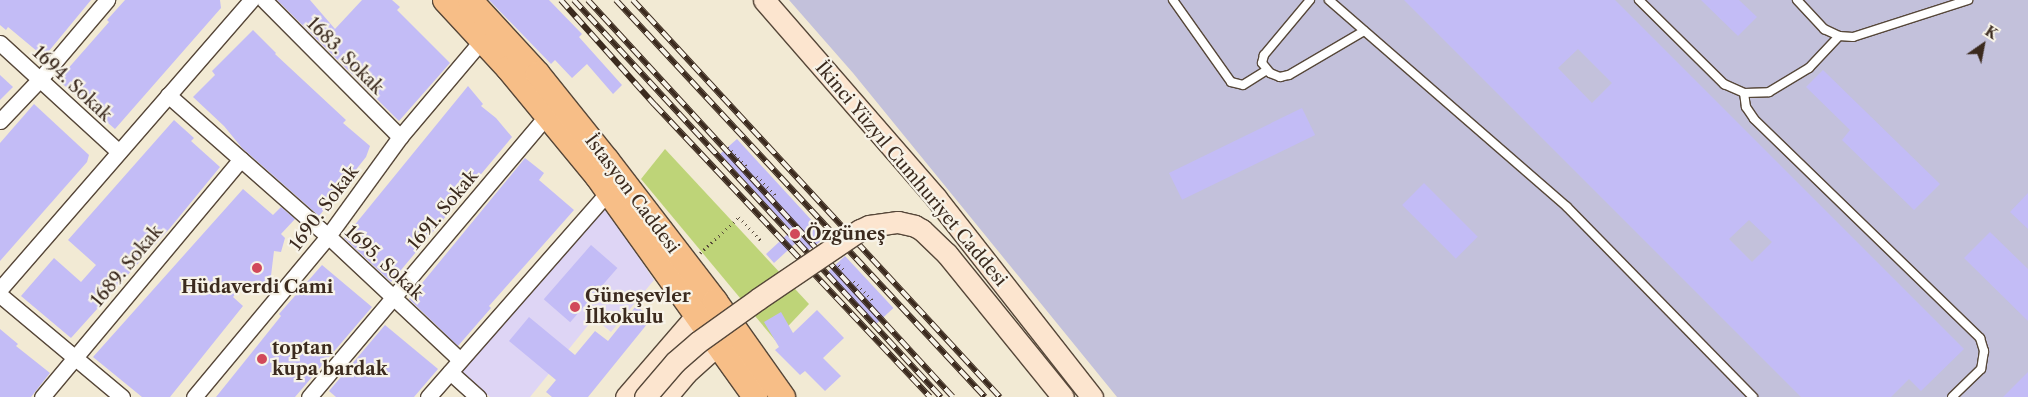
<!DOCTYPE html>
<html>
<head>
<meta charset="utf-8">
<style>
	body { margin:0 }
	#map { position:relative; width:2028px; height:397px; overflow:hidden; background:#f2ead4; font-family:"Libre Caslon Text",serif }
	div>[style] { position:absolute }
	.built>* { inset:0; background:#ded5f5 }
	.industrial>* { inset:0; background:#c3c1db }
	.green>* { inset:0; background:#bed478 }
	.building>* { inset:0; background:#c3bcf6; transform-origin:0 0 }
	.path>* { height:2.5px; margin-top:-1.25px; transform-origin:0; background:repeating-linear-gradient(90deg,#564739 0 1px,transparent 0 5px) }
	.roads { filter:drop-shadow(1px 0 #564739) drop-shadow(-1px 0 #564739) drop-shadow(0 1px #564739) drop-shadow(0 -1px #564739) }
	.service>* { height:8px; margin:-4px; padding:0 4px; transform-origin:4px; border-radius:4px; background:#fff }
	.minor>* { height:15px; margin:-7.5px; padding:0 7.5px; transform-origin:7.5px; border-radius:7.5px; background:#fff }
	.secondary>* { height:21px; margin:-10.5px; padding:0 10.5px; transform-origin:10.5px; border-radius:10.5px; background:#fce5cf }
	.primary>* { height:24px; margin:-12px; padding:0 12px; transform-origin:12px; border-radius:12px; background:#f7be87 }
	.rail>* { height:5.5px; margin-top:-2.75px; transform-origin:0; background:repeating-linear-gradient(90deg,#f7f3e8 0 11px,#3b2a1e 0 22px); box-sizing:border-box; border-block:1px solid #3b2a1e }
	.bridges { filter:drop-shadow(1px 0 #564739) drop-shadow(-1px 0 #564739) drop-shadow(0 1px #564739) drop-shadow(0 -1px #564739) }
	.secondary-bridge>* { height:21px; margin:-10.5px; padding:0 10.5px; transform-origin:10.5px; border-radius:10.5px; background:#fce5cf }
	.dots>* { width:14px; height:14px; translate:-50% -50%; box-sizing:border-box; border:2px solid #f7f3e8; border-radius:50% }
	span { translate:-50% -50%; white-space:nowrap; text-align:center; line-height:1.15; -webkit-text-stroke:4.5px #f7f3e8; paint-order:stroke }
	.street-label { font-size:18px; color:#3b2a1e }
	.poi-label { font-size:18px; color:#3b2a1e; font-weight:700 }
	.left { translate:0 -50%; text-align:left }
	.north { position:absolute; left:1958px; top:20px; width:50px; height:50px; -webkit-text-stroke:4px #f7f3e8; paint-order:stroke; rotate:33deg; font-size:14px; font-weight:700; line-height:20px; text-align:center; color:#3b2a1e }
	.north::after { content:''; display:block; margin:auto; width:18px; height:22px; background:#3b2a1e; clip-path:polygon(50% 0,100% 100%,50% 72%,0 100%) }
</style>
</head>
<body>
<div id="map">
	<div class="built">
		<i style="clip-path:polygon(604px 205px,654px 280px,611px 332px,594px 318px,530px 397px,490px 397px,461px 372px,528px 297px)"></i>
	</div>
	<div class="industrial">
		<i style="clip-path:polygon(789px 0,2028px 0,2028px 397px,1117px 397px,853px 73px)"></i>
	</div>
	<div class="green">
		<i style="clip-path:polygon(665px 149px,809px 304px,775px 340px,641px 179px)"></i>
	</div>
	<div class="building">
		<i style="clip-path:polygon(0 0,91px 0,44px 57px,8px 27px,6px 30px,0 25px)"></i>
		<i style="clip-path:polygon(125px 0,220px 0,221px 8px,115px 129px,58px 80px,109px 22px,107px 20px)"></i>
		<i style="clip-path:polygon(277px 0,310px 0,335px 29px,362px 0,392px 0,400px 7px,397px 10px,450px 63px,399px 121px)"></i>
		<i style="clip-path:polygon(489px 0,549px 0,582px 34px,579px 37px,622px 85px,613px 94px,587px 64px,572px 78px,555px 60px,551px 64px)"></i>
		<i style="clip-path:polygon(evenodd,1404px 0,1615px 0,1964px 349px,1921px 391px,1909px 379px,1891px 397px,1801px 397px,1404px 0,1578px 49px,1612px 83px,1592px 103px,1558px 68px,1578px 49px,1404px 0,1749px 220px,1772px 242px,1752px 262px,1729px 239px,1749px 220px)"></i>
		<i style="clip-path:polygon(1701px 0,1739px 0,1757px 17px,1738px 36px)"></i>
		<i style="clip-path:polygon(253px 30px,276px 53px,275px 54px,346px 120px,343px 123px,370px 146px,366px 157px,319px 216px,242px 148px,224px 126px,193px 97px,215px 75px,212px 71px)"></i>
		<i style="clip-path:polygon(1823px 70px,1940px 184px,1914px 210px,1842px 140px,1850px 130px,1806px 87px)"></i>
		<i style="clip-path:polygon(0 75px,13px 87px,0 100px)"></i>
		<i style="clip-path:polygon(468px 86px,483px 104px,481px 106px,496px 118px,512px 137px,391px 282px,344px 238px)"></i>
		<i style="clip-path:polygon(34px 104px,89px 155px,87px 162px,0 261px,0 143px)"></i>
		<i style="left:1302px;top:108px;width:30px;height:148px;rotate:64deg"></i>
		<i style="clip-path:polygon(174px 120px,194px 138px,191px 141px,220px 167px,170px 228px,71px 338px,21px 296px,54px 258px,81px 282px,96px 265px,68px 240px)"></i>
		<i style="clip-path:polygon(737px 139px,827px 237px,807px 251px,798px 241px,774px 263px,766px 254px,791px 231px,720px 154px)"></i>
		<i style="clip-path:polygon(525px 158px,544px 173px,539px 180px,574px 210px,489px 306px,491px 308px,458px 346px,409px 299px)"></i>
		<i style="left:1424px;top:183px;width:76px;height:31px;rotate:45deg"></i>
		<i style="clip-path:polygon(243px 189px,273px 215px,281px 207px,295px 219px,281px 234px,285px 238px,281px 252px,274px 251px,270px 284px,246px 281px,233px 297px,243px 306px,170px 397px,142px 397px,93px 357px)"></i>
		<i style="clip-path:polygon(2028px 193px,2028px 229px,2010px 212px)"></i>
		<i style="clip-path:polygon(1990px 232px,2028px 269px,2028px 321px,1964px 258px)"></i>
		<i style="left:591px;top:245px;width:35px;height:72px;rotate:41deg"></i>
		<i style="left:845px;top:256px;width:71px;height:25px;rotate:47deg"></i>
		<i style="clip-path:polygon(322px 265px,372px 307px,295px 397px,216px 397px,281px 316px,279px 314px)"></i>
		<i style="clip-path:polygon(636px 306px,652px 318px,588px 397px,552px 397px,546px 392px,556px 380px,509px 341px,529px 317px,575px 355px,595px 331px,608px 341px)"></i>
		<i style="clip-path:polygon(817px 310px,844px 338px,823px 358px,841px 376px,825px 391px,805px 371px,800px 375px,775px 350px,779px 347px,764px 322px,781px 312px,793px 333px)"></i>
		<i style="clip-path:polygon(385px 325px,438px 369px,414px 397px,336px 397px,329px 391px)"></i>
		<i style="clip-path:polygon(0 329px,18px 344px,16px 346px,50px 373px,31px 397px,0 397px)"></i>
		<i style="clip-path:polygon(2028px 372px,2028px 397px,2003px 397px)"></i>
	</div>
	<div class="path">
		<i style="left:728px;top:147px;width:29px;rotate:46deg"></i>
		<i style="left:757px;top:176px;width:28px;rotate:46deg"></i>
		<i style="left:700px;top:253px;width:53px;rotate:-42.7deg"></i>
		<i style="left:739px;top:217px;width:33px;rotate:47deg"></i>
		<i style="left:839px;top:265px;width:7px;rotate:45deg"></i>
		<i style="left:854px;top:281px;width:29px;rotate:46deg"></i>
	</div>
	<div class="roads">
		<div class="service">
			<i style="left:1173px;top:0;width:100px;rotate:54.7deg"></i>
			<i style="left:1231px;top:82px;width:12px;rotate:14deg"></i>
			<i style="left:1243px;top:85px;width:28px;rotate:-32deg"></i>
			<i style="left:1310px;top:0;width:72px;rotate:129.9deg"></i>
			<i style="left:1264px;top:55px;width:8px;rotate:104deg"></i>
			<i style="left:1262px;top:63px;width:13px;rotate:51deg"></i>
			<i style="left:1270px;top:73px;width:11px;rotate:22deg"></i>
			<i style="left:1280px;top:77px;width:9px;rotate:-13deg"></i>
			<i style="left:1289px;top:75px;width:87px;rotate:-30.4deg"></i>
			<i style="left:1329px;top:0;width:315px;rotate:41deg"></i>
			<i style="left:1567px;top:207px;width:266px;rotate:45.6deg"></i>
			<i style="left:1639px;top:0;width:120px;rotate:44.7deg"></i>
			<i style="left:1724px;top:84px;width:22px;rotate:24deg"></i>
			<i style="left:1744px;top:93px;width:25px;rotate:-2deg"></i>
			<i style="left:1769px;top:92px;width:47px;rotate:-31deg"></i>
			<i style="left:1809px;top:68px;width:44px;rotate:-46.8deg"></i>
			<i style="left:1797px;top:0;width:40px;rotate:47deg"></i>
			<i style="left:1824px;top:29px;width:17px;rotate:25deg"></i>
			<i style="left:1839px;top:36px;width:14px;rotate:4deg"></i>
			<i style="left:1853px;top:37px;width:121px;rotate:-17.8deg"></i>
			<i style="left:1744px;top:93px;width:14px;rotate:82deg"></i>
			<i style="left:1746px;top:107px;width:14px;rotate:56deg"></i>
			<i style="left:1754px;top:119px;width:315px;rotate:44.1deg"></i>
			<i style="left:1980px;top:338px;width:14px;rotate:73deg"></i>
			<i style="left:1984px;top:351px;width:18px;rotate:99deg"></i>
			<i style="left:1981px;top:369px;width:40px;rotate:136deg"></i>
		</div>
		<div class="minor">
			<i style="left:264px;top:0;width:193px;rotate:45.2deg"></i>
			<i style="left:0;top:43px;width:161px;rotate:42.5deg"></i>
			<i style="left:168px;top:95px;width:213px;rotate:41.4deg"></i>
			<i style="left:328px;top:236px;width:181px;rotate:43.2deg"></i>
			<i style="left:0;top:121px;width:58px;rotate:-46.4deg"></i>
			<i style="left:40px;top:79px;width:104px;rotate:-49.7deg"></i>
			<i style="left:0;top:289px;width:383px;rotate:-49deg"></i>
			<i style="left:0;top:295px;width:159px;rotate:39.9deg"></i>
			<i style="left:450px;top:372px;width:38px;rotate:42deg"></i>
			<i style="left:42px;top:397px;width:310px;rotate:-50.1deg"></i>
			<i style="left:194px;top:397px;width:209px;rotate:-50.2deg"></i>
			<i style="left:328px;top:236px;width:122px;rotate:-54deg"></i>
			<i style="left:400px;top:137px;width:127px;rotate:-49.8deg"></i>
			<i style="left:309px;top:397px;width:369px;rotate:-49.8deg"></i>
			<i style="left:428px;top:397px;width:273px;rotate:-48.7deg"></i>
		</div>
		<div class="secondary">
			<i style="left:764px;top:0;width:262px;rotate:49deg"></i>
			<i style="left:936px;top:198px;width:253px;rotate:51.9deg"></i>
			<i style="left:626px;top:397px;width:107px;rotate:-49.2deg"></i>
			<i style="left:666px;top:397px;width:31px;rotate:-50deg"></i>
			<i style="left:686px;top:373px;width:42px;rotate:-42.1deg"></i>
		</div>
		<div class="primary">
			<i style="left:445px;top:0;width:93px;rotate:47.2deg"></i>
			<i style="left:508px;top:68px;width:140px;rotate:50.5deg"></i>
			<i style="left:597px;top:176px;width:272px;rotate:54.4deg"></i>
			<i style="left:470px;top:0;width:100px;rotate:47.4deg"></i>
			<i style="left:538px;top:74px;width:110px;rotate:51.3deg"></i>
			<i style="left:607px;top:160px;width:178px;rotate:52.5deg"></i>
			<i style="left:715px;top:301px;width:118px;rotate:54.7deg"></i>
		</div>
	</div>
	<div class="rail">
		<i style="left:561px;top:0;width:141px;rotate:48.2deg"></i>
		<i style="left:655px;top:105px;width:401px;rotate:46.7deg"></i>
		<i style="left:574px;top:0;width:541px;rotate:47.25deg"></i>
		<i style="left:588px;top:0;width:539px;rotate:47.4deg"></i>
		<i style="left:616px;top:0;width:542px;rotate:47.09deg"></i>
		<i style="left:633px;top:0;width:541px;rotate:47.25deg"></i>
	</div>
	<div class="bridges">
		<div class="secondary-bridge">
			<i style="left:645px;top:397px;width:46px;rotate:-49.4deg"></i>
			<i style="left:675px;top:362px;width:30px;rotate:-41deg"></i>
			<i style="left:698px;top:342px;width:74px;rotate:-35.6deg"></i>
			<i style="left:758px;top:299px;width:123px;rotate:-34.1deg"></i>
			<i style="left:860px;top:230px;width:10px;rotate:-24deg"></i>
			<i style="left:869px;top:226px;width:29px;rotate:-8deg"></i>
			<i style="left:898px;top:222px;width:17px;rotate:13deg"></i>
			<i style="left:915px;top:226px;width:8px;rotate:30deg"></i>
			<i style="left:922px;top:230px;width:35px;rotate:44deg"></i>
			<i style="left:947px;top:254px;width:184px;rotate:51deg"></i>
		</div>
	</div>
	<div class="dots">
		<i style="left:795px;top:234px;background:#d1495b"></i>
		<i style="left:257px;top:268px;background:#d1495b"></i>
		<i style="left:575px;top:307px;background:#d1495b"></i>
		<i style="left:262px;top:359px;background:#d1495b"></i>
	</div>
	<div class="street-label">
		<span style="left:345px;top:56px;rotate:45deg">1683. Sokak</span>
		<span style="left:72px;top:84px;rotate:43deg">1694. Sokak</span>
		<span style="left:911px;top:174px;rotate:50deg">İkinci Yüzyıl Cumhuriyet Caddesi</span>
		<span style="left:632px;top:194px;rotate:53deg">İstasyon Caddesi</span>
		<span style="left:324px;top:208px;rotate:-53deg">1690. Sokak</span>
		<span style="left:443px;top:210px;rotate:-50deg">1691. Sokak</span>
		<span style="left:384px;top:263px;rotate:43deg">1695. Sokak</span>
		<span style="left:127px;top:266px;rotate:-50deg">1689. Sokak</span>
	</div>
	<div class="poi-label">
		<span class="left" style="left:806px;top:234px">Özgüneş</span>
		<span style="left:257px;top:287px">Hüdaverdi Cami</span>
		<span class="left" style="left:585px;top:307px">Güneşevler<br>İlkokulu</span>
		<span class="left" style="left:272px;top:359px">toptan<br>kupa bardak</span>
	</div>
	<div class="north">K</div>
</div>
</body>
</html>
